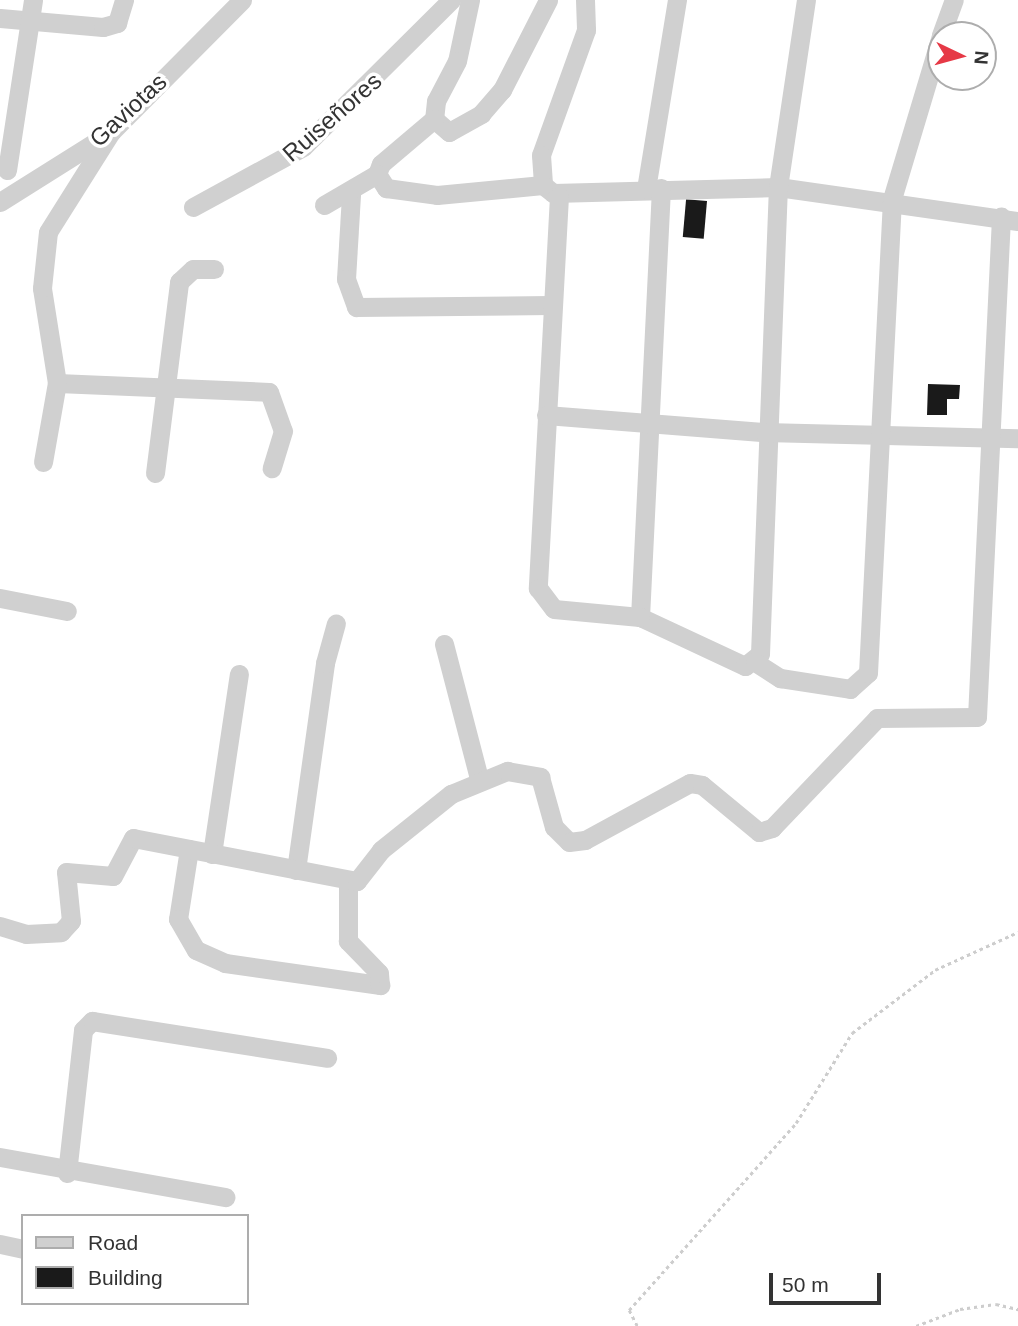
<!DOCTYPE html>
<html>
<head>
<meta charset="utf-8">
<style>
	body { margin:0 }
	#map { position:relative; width:1018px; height:1326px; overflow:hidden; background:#fff; font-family:Helvetica,sans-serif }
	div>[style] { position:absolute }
	.building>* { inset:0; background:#1a1a1a; transform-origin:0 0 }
	.path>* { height:2.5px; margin-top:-1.25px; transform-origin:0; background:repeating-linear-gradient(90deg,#cdcdcd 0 3.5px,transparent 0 7px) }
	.minor>* { height:19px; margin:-9.5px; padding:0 9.5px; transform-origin:9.5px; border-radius:9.5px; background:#d0d0d0 }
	span { translate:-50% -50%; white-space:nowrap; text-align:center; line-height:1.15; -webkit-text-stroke:7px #fff; paint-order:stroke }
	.street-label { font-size:24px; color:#333 }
	.legend { position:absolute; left:21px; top:1214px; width:228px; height:91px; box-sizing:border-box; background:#fff; border:2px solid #adadad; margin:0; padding:9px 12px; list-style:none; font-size:21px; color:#333 }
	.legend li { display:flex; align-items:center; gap:14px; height:35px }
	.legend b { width:35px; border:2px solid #adadad }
	.north { position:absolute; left:927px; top:21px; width:70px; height:70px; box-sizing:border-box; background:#fff; border:2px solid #adadad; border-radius:50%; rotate:95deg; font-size:19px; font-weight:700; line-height:28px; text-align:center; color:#333 }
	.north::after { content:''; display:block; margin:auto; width:24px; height:32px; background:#e63946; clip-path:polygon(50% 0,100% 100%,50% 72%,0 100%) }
	.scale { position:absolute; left:769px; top:1273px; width:112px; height:32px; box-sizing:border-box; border:4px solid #333; border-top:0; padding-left:9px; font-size:21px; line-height:24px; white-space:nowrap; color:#333; -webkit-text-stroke:5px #fff; paint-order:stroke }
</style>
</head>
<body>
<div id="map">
	<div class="building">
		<i style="left:707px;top:201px;width:38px;height:21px;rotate:95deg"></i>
		<i style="clip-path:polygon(928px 384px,960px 385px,959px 399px,947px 399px,947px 415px,927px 415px)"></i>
	</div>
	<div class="path">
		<i style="left:637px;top:1326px;width:18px;rotate:-117deg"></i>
		<i style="left:629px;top:1310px;width:251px;rotate:-48.2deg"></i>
		<i style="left:796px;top:1123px;width:106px;rotate:-58.1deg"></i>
		<i style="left:852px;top:1033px;width:104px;rotate:-37.2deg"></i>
		<i style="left:935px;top:970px;width:91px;rotate:-24.6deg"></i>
		<i style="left:916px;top:1326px;width:47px;rotate:-21.1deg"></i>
		<i style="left:960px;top:1309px;width:36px;rotate:-8deg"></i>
		<i style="left:996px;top:1304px;width:23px;rotate:13deg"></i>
	</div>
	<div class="minor">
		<i style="left:470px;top:0;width:62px;rotate:102deg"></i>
		<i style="left:457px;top:61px;width:45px;rotate:117.7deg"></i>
		<i style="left:436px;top:101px;width:18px;rotate:96deg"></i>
		<i style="left:434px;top:119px;width:20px;rotate:41deg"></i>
		<i style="left:449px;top:132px;width:37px;rotate:-29deg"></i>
		<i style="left:481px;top:114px;width:32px;rotate:-49deg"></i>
		<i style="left:502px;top:90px;width:101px;rotate:-62.9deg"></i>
		<i style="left:585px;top:0;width:30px;rotate:88deg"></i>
		<i style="left:586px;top:30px;width:133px;rotate:109.8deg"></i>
		<i style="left:541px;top:155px;width:30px;rotate:86deg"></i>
		<i style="left:543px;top:185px;width:13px;rotate:39deg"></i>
		<i style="left:553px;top:193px;width:225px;rotate:-1.5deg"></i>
		<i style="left:778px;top:187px;width:242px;rotate:8.1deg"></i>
		<i style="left:0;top:18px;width:103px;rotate:5deg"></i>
		<i style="left:103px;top:27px;width:15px;rotate:-16deg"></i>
		<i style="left:117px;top:23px;width:24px;rotate:-73deg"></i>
		<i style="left:941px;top:35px;width:37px;rotate:-70deg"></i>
		<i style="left:434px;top:119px;width:70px;rotate:139.7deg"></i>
		<i style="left:381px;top:164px;width:11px;rotate:112deg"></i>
		<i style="left:377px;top:174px;width:17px;rotate:57deg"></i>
		<i style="left:386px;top:188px;width:51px;rotate:7.8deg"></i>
		<i style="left:437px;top:195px;width:106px;rotate:-5.4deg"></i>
		<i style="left:7px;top:170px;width:172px;rotate:-81.3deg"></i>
		<i style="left:661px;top:188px;width:430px;rotate:92.8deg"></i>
		<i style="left:640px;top:617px;width:116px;rotate:25deg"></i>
		<i style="left:745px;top:666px;width:19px;rotate:-39deg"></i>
		<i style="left:760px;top:654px;width:467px;rotate:-87.8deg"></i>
		<i style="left:778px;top:187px;width:189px;rotate:-81.5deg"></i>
		<i style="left:646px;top:189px;width:192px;rotate:-80.7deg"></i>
		<i style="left:351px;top:195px;width:84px;rotate:93.4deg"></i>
		<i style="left:346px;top:279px;width:30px;rotate:70deg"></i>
		<i style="left:356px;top:307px;width:195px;rotate:-0.6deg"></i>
		<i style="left:559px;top:196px;width:393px;rotate:93.1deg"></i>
		<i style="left:538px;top:588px;width:26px;rotate:53deg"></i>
		<i style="left:554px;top:609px;width:86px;rotate:5.3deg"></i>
		<i style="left:0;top:202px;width:131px;rotate:-32.2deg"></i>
		<i style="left:111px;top:132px;width:186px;rotate:-45.2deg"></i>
		<i style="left:324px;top:205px;width:61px;rotate:-30.3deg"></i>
		<i style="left:193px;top:207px;width:125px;rotate:-28.6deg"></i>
		<i style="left:303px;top:147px;width:209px;rotate:-44.8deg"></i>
		<i style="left:57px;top:383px;width:212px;rotate:2.4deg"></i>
		<i style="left:269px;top:392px;width:41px;rotate:70.3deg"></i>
		<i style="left:283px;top:431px;width:39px;rotate:107deg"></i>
		<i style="left:546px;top:415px;width:219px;rotate:4.5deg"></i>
		<i style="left:764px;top:432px;width:254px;rotate:1.4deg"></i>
		<i style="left:43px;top:462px;width:80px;rotate:-80deg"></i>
		<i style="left:57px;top:383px;width:96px;rotate:-99deg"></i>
		<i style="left:42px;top:288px;width:56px;rotate:-83.9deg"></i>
		<i style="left:48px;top:232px;width:118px;rotate:-57.8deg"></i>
		<i style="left:155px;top:473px;width:193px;rotate:-82.8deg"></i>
		<i style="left:179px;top:282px;width:19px;rotate:-43deg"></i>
		<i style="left:193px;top:269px;width:21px"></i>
		<i style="left:0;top:598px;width:68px;rotate:11deg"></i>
		<i style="left:444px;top:644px;width:138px;rotate:75.4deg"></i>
		<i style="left:755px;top:662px;width:30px;rotate:33deg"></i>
		<i style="left:780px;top:678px;width:71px;rotate:8.9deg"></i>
		<i style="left:850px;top:689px;width:24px;rotate:-42deg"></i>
		<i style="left:868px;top:673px;width:475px;rotate:-87.1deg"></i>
		<i style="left:892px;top:199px;width:170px;rotate:-73.3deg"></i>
		<i style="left:189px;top:849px;width:71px;rotate:98.9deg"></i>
		<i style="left:178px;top:919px;width:36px;rotate:60deg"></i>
		<i style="left:196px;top:950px;width:32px;rotate:24deg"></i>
		<i style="left:225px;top:963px;width:157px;rotate:8.1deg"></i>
		<i style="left:380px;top:985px;width:12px;rotate:-95deg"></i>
		<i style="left:379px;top:973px;width:45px;rotate:-134.1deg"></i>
		<i style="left:348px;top:941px;width:58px;rotate:-90deg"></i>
		<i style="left:212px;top:854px;width:182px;rotate:-81.5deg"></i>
		<i style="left:296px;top:870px;width:209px;rotate:-82deg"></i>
		<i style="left:325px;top:663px;width:41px;rotate:-74.6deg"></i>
		<i style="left:0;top:926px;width:27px;rotate:17deg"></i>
		<i style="left:26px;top:934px;width:35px;rotate:-3deg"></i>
		<i style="left:61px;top:932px;width:15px;rotate:-48deg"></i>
		<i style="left:71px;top:921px;width:49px;rotate:-95.8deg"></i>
		<i style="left:66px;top:872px;width:47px;rotate:4.9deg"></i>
		<i style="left:113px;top:876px;width:43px;rotate:-62.2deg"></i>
		<i style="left:133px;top:838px;width:228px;rotate:10.9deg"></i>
		<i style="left:357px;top:881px;width:39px;rotate:-52deg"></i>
		<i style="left:381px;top:850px;width:90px;rotate:-38.7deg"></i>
		<i style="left:451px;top:794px;width:61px;rotate:-22.3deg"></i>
		<i style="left:507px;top:771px;width:34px;rotate:10deg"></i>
		<i style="left:540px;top:777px;width:52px;rotate:74.4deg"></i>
		<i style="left:554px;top:827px;width:21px;rotate:45deg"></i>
		<i style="left:569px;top:842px;width:16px;rotate:-7deg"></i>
		<i style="left:585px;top:840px;width:119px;rotate:-28.5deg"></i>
		<i style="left:690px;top:783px;width:12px;rotate:9deg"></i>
		<i style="left:702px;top:785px;width:74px;rotate:39.5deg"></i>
		<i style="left:759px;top:832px;width:14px;rotate:-17deg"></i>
		<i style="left:772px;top:828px;width:152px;rotate:-46.3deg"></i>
		<i style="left:877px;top:718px;width:100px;rotate:-0.6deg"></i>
		<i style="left:977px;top:717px;width:501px;rotate:-87.25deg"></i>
		<i style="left:0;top:1157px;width:229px;rotate:10.1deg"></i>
		<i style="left:67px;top:1173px;width:144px;rotate:-83.6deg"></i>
		<i style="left:83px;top:1030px;width:13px;rotate:-45deg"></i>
		<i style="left:92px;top:1021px;width:238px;rotate:8.9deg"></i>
		<i style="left:0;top:1244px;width:24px;rotate:12deg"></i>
	</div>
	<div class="street-label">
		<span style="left:128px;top:110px;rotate:-43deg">Gaviotas</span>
		<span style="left:332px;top:117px;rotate:-41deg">Ruiseñores</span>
	</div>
	<ul class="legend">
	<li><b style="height:9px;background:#d0d0d0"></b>Road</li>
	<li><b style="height:19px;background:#1a1a1a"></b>Building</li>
	</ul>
	<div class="north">N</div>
	<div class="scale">50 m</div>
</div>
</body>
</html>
